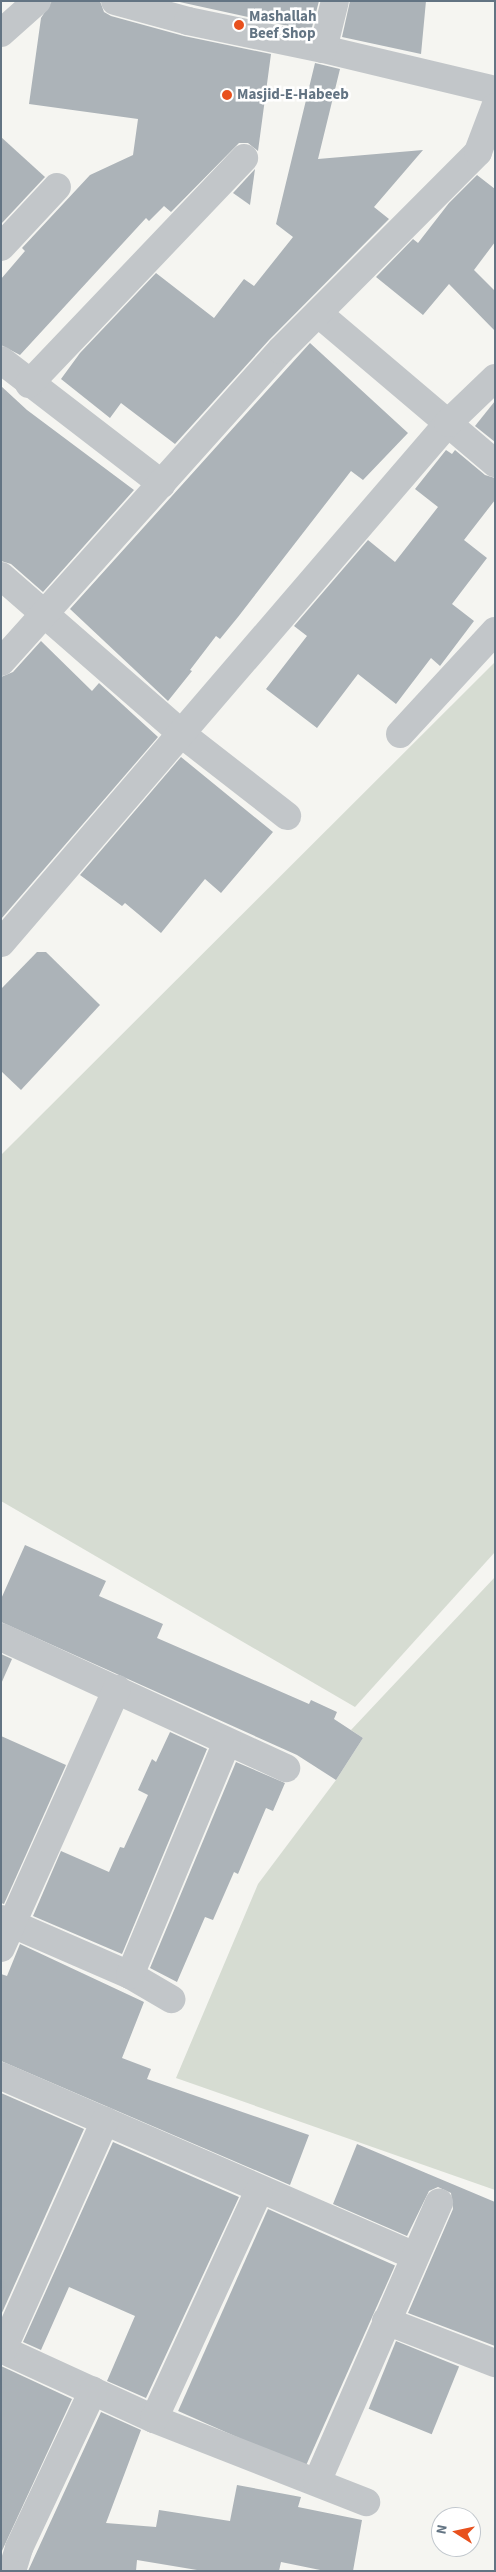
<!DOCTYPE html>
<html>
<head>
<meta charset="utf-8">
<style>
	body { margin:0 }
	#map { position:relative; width:496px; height:2572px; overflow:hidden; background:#f5f5f1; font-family:"Source Sans 3",sans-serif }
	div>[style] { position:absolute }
	.green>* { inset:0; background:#d6dcd2 }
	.building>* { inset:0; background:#acb3b8; transform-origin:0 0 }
	.minor>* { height:28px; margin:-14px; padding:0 14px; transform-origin:14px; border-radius:14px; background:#c2c6c9 }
	.dots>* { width:14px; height:14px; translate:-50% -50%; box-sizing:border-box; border:2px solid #fff; border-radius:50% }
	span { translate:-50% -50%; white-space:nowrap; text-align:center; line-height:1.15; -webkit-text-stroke:5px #fff; paint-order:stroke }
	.poi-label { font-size:15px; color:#637483; font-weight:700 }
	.left { translate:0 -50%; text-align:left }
	.frame { position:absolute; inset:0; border:2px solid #637483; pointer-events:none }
	.north { position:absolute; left:431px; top:2507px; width:50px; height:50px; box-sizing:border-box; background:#fff; border:1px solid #c1c7cd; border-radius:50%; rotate:280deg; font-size:14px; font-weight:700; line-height:20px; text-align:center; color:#637483 }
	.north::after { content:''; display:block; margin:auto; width:18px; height:22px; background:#e8511e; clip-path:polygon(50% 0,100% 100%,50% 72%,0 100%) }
</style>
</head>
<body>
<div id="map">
	<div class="green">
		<i style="clip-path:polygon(495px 662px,495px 1552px,355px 1707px,1px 1501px,1px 1155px)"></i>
		<i style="clip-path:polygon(495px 1577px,495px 2190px,176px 2078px,258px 1884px,336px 1780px,363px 1738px,351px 1730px)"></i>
	</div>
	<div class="building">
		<i style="clip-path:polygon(52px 1px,100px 1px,104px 12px,111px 16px,184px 36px,271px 54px,258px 151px,248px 143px,239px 143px,171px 212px,164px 206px,149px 221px,146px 218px,20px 355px,1px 345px,1px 279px,25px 251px,22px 248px,90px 175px,133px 155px,138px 119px,29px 104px,41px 18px)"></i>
		<i style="clip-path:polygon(175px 1px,319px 1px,311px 31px)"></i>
		<i style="clip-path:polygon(350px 1px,426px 1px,421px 54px,342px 37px)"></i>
		<i style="clip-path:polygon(315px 63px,340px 69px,318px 159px,423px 150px,374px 207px,389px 219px,269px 340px,175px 444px,121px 403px,110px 418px,61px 379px,80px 353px,156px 273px,214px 318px,244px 279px,254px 286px,293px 237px,276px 224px)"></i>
		<i style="clip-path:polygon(1px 137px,45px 177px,1px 224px)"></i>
		<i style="clip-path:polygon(255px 169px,250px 205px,233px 193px)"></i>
		<i style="clip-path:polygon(477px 175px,495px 189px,495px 242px,474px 270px,495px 291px,495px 331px,449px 284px,423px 315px,376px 277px,413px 239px,418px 243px,449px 203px)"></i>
		<i style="clip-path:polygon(310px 343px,408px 433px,363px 480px,351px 471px,238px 617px,220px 639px,216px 636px,190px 670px,192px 671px,168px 701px,70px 609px)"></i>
		<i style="clip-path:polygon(1px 386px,27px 410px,134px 490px,43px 592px,11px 564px,1px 561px)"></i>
		<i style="clip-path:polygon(495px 401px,495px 442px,475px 426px)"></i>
		<i style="clip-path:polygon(446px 450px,452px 454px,455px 450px,485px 475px,495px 478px,495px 500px,464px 540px,487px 558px,452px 604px,474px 621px,440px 666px,431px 658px,396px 704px,358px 674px,317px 728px,266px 689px,307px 636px,294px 626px,368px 540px,395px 562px,438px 507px,415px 489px)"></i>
		<i style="clip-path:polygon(41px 641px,92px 691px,99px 683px,158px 737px,1px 919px,1px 677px,13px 672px)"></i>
		<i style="clip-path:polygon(181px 757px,273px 832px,221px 893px,205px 879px,161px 933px,125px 903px,122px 906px,80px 875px)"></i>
		<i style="clip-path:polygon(37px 952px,46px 952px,100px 1005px,21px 1090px,1px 1071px,1px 989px)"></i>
		<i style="clip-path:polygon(25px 1545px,106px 1581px,99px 1596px,163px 1624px,157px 1638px,309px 1704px,311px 1700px,337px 1712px,334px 1719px,363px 1738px,336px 1780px,297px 1755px,1px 1622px,1px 1599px)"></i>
		<i style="clip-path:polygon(1px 1654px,12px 1659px,1px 1684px)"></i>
		<i style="clip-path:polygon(170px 1732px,207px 1749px,122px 1954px,33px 1916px,61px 1851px,109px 1872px,120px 1847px,124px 1848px,148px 1795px,138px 1790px,152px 1759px,156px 1762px)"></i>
		<i style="clip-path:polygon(1px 1736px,66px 1765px,4px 1904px,1px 1903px)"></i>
		<i style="clip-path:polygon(236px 1762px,285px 1783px,273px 1811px,266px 1808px,238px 1874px,234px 1872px,213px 1920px,205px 1917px,177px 1982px,150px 1968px)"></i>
		<i style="clip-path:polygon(20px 1944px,144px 2002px,122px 2058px,151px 2069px,147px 2079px,309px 2135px,290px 2185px,1px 2061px,1px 1974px,7px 1976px)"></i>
		<i style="clip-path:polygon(1px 2093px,84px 2129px,1px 2315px)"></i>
		<i style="clip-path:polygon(113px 2142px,239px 2197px,146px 2398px,107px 2381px,135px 2316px,69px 2287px,41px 2350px,23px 2342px)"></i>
		<i style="clip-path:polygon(357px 2144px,495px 2202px,495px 2346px,408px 2313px,453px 2209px,451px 2193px,438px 2187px,429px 2191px,407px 2236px,333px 2204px)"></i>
		<i style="left:268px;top:2209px;width:139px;height:221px;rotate:24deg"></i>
		<i style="left:396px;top:2341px;width:68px;height:73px;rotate:22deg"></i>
		<i style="clip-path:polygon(1px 2366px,72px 2399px,1px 2553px)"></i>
		<i style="clip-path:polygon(101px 2412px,141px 2430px,106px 2523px,156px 2527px,159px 2510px,230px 2521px,237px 2485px,301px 2497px,298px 2507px,362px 2520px,353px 2571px,325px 2571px,281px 2562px,279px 2571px,203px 2571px,137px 2560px,136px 2571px,28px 2571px)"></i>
	</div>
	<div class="minor">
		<i style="left:115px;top:1px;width:76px;rotate:15.3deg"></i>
		<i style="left:188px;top:21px;width:138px;rotate:11.7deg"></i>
		<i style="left:323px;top:49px;width:177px;rotate:13.4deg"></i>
		<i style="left:1px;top:33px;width:48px;rotate:-41.6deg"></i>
		<i style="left:323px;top:49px;width:49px;rotate:-76deg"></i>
		<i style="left:1px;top:247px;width:82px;rotate:-47deg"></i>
		<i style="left:319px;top:314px;width:231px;rotate:40.3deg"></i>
		<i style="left:1px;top:360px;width:203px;rotate:37.6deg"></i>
		<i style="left:29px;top:384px;width:312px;rotate:-46.4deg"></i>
		<i style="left:1px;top:576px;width:242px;rotate:41.1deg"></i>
		<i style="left:183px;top:735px;width:132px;rotate:37.9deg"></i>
		<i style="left:1px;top:662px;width:419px;rotate:-48.1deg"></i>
		<i style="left:281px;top:350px;width:279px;rotate:-45.1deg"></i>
		<i style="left:478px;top:152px;width:48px;rotate:-69.3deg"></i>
		<i style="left:400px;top:734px;width:140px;rotate:-47.3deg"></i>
		<i style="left:1px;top:943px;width:686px;rotate:-49.32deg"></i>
		<i style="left:448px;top:423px;width:65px;rotate:-43.8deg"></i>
		<i style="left:1px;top:1637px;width:314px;rotate:24.7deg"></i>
		<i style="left:1px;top:1919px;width:141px;rotate:23.5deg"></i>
		<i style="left:130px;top:1975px;width:48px;rotate:30.3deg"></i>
		<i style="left:1px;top:1948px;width:284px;rotate:-65.9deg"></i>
		<i style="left:130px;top:1975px;width:252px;rotate:-67.4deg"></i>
		<i style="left:1px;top:2076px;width:451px;rotate:23.5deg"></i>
		<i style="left:386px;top:2321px;width:117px;rotate:21.1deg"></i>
		<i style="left:1px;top:2349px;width:168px;rotate:24.6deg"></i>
		<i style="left:154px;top:2419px;width:228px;rotate:21.4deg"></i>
		<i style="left:3px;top:2349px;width:250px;rotate:-65.9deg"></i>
		<i style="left:154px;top:2419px;width:251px;rotate:-65.3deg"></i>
		<i style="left:317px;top:2482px;width:305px;rotate:-66.4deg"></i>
		<i style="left:12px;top:2571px;width:24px;rotate:-73deg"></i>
		<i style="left:19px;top:2548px;width:174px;rotate:-64.8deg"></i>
	</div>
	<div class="dots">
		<i style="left:239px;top:25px;background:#e8511e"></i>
		<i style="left:227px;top:95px;background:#e8511e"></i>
	</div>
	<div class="poi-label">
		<span class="left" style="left:249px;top:25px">Mashallah<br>Beef Shop</span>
		<span class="left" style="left:237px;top:95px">Masjid-E-Habeeb</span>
	</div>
	<div class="frame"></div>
	<div class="north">N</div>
</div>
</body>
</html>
